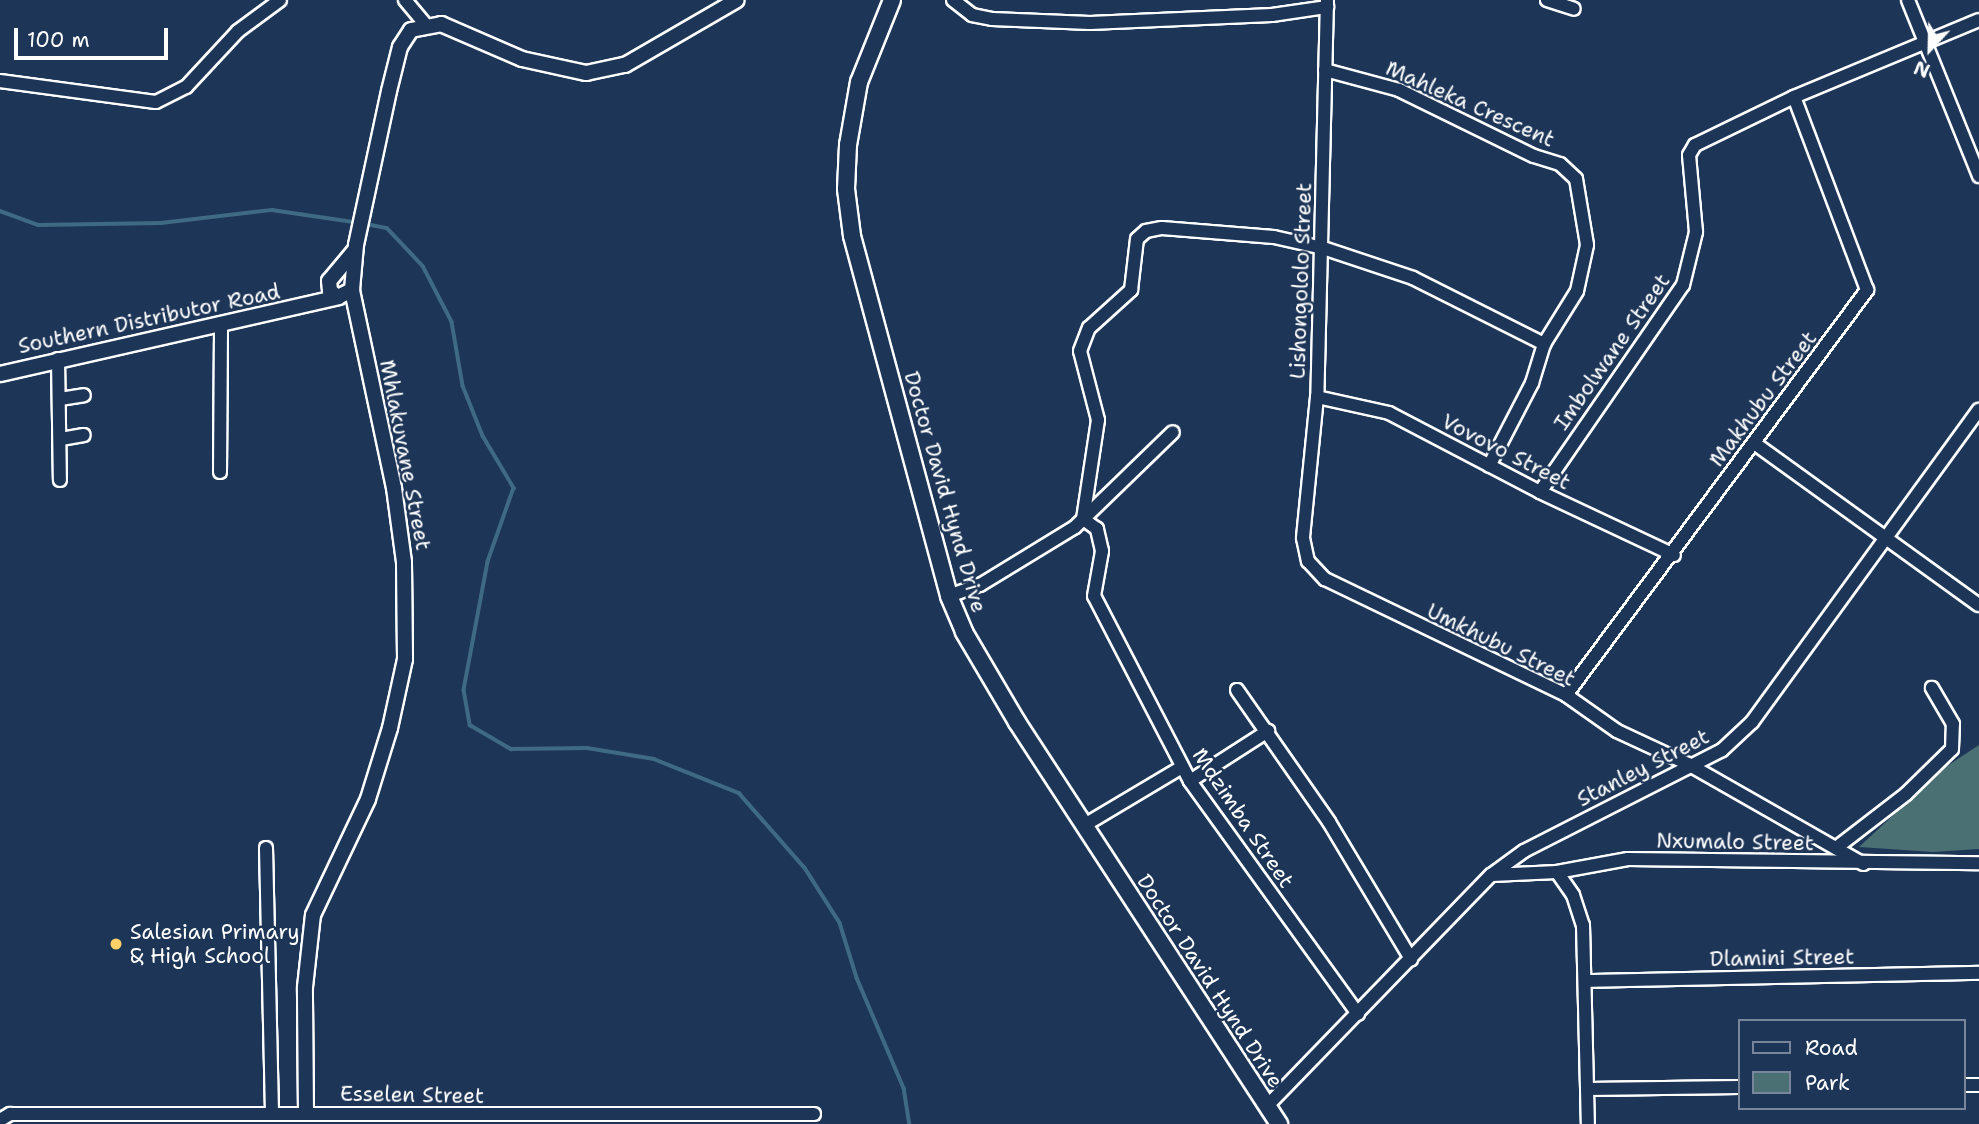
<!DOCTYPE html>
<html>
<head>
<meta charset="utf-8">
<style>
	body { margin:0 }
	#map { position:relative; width:1979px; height:1124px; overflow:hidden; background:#1d3557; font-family:"Shantell Sans",sans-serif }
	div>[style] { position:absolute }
	.green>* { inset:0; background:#4a7073 }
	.stream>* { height:3.5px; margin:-1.75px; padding:0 1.75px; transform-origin:1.75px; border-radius:1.75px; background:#3e6a83 }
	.roads { filter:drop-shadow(2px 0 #fff) drop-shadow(-2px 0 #fff) drop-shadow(0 2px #fff) drop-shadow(0 -2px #fff) }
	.minor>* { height:12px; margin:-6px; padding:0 6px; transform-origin:6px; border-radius:6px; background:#1d3557 }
	.tertiary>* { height:14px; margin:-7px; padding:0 7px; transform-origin:7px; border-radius:7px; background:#1d3557 }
	.secondary>* { height:16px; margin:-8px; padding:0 8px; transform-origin:8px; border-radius:8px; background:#1d3557 }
	.dots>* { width:19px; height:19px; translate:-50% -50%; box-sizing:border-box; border:4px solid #1d3557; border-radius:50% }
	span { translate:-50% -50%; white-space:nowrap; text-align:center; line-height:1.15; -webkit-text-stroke:5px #1d3557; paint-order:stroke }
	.street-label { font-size:21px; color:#fff }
	.poi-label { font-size:21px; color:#fff }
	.left { translate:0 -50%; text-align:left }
	.legend { position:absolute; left:1738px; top:1019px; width:228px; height:91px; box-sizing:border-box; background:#1d3557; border:2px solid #77869a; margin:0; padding:9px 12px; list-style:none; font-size:21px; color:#fff }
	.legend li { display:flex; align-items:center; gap:14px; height:35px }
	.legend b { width:35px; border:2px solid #77869a }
	.north { position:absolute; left:1895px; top:14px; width:70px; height:70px; -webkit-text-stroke:5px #1d3557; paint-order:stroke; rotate:202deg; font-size:19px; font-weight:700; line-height:28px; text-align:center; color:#fff }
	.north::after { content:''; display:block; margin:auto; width:24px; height:32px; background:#fff; clip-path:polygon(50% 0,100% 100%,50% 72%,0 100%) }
	.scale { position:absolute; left:14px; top:28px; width:154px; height:32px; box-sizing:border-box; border:4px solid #fff; border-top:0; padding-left:9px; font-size:21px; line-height:24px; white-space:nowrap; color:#fff; -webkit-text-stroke:5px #1d3557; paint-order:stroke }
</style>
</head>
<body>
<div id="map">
	<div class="green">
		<i style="clip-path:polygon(1979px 745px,1979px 849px,1933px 852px,1859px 847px,1944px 768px)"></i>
	</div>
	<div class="stream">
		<i style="left:0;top:211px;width:40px;rotate:20.2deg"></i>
		<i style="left:38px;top:225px;width:123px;rotate:-0.9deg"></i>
		<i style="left:161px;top:223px;width:112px;rotate:-6.7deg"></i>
		<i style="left:272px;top:210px;width:82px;rotate:8.4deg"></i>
		<i style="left:371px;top:225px;width:16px;rotate:11deg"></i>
		<i style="left:387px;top:228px;width:52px;rotate:46.5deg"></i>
		<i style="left:423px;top:266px;width:63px;rotate:62.6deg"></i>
		<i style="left:452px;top:322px;width:65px;rotate:80.2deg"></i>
		<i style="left:463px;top:386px;width:54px;rotate:68.2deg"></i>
		<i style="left:483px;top:436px;width:61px;rotate:59.2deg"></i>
		<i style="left:514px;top:488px;width:78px;rotate:109.4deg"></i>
		<i style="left:488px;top:562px;width:130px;rotate:100.6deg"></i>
		<i style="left:464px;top:690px;width:36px;rotate:80deg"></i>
		<i style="left:470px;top:725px;width:48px;rotate:30.3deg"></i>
		<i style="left:511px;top:749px;width:76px;rotate:-0.8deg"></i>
		<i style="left:587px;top:748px;width:68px;rotate:9.3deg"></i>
		<i style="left:654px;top:759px;width:92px;rotate:21.8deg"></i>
		<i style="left:739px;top:793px;width:100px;rotate:48.7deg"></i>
		<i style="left:805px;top:868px;width:65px;rotate:57.5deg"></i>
		<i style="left:840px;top:923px;width:58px;rotate:72.8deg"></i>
		<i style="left:857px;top:978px;width:120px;rotate:66.9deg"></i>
		<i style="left:904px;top:1088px;width:36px;rotate:81deg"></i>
	</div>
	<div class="roads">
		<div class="minor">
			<i style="left:405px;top:0;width:31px;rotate:50deg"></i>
			<i style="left:953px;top:0;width:24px;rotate:38deg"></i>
			<i style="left:972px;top:15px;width:20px;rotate:11deg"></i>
			<i style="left:992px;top:19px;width:98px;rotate:2.3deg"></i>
			<i style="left:1090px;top:23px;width:182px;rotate:-2.5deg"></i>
			<i style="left:1272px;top:15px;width:56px;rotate:-8.3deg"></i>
			<i style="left:1327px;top:0;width:397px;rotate:91.4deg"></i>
			<i style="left:1317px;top:397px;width:142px;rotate:95.7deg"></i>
			<i style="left:1303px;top:538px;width:24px;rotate:78deg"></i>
			<i style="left:1308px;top:561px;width:25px;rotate:47deg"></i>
			<i style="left:1325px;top:579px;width:267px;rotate:25.7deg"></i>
			<i style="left:1566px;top:695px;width:62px;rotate:35.2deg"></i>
			<i style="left:1617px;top:731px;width:78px;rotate:24.9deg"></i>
			<i style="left:1688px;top:764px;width:202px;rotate:29.7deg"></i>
			<i style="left:1547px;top:0;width:28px;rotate:18deg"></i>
			<i style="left:1908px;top:0;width:190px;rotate:68deg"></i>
			<i style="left:1325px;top:70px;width:77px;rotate:15.1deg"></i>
			<i style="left:1399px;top:90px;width:150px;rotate:26.1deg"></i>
			<i style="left:1534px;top:156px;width:27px;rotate:17deg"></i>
			<i style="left:1560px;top:164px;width:22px;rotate:43deg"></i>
			<i style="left:1576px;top:179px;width:67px;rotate:80.5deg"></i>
			<i style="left:1587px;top:245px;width:47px;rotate:102.3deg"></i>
			<i style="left:1577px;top:291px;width:62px;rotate:121.9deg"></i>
			<i style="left:1544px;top:344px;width:41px;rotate:107.1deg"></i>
			<i style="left:1532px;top:383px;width:93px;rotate:117.4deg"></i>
			<i style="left:0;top:81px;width:157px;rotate:7.7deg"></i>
			<i style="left:156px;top:102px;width:34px;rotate:-27deg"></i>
			<i style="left:186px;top:87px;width:76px;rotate:-47.1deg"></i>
			<i style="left:238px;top:31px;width:52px;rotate:-36.4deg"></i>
			<i style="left:58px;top:359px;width:121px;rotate:89.1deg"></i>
			<i style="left:1317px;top:397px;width:74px;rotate:12.5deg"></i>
			<i style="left:1389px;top:413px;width:170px;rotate:27.6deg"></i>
			<i style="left:1540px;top:492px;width:148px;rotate:25.2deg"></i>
			<i style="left:60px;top:399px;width:24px;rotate:-9deg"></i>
			<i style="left:61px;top:439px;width:23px;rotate:-10deg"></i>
			<i style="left:1754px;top:443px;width:277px;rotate:35.8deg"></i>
			<i style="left:220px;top:472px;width:149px;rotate:-89.6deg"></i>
			<i style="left:1540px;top:492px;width:252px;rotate:-55.4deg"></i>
			<i style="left:1683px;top:285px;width:55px;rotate:-76.2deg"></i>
			<i style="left:1696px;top:232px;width:77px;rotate:-95.2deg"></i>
			<i style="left:1689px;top:155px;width:12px;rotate:-59deg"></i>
			<i style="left:1695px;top:145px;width:110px;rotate:-25.9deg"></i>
			<i style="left:1794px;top:97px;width:200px;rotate:-22.6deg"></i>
			<i style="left:949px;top:596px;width:33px;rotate:-20deg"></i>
			<i style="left:980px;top:585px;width:111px;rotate:-31.4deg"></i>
			<i style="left:1075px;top:527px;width:136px;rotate:-44.1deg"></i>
			<i style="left:1237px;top:690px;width:161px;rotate:55.1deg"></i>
			<i style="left:1329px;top:822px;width:160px;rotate:59.1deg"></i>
			<i style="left:1566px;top:695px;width:505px;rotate:-53.38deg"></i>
			<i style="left:1867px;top:290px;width:206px;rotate:-110.7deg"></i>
			<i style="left:1190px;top:781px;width:93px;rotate:-32.7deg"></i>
			<i style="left:1083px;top:826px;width:115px;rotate:-30.8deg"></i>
			<i style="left:266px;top:848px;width:265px;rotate:88.7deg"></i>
			<i style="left:1836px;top:848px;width:88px;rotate:-37.6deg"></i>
			<i style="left:1906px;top:794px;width:64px;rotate:-44.4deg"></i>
			<i style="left:1952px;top:749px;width:25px;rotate:-88deg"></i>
			<i style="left:1953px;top:724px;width:42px;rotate:-120.3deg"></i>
			<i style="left:1557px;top:872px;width:28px;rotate:55deg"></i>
			<i style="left:1573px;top:895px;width:32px;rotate:72deg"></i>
			<i style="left:1583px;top:925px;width:199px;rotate:88.6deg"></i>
			<i style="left:1492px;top:875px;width:65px;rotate:-2.6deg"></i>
			<i style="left:1557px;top:872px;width:72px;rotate:-10.4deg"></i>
			<i style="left:1628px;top:859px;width:351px;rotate:0.7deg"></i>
			<i style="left:1586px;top:981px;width:393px;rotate:-1.2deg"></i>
			<i style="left:1358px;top:1014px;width:287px;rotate:-125.8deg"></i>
			<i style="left:1190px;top:781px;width:208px;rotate:-117.4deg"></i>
			<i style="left:1094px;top:596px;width:46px;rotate:-79.9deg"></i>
			<i style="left:1102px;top:551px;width:23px;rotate:-103deg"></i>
			<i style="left:1097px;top:529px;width:17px;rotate:-144deg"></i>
			<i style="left:1083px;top:519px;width:100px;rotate:-81.4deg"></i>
			<i style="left:1098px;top:420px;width:71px;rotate:-104.6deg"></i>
			<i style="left:1080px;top:351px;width:25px;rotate:-69deg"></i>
			<i style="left:1089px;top:328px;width:57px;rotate:-42.1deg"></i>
			<i style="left:1131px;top:290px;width:51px;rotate:-83.3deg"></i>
			<i style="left:1137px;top:239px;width:12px;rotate:-42deg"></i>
			<i style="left:1146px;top:231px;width:16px;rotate:-11deg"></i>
			<i style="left:1162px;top:228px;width:112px;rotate:4.6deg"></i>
			<i style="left:1274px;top:237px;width:50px;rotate:12.7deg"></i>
			<i style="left:1323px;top:248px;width:95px;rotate:18.4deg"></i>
			<i style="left:1413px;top:278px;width:147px;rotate:26.7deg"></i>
			<i style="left:1963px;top:1085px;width:16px"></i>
			<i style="left:1587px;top:1089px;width:152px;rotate:-0.8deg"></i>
			<i style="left:1267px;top:1106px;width:322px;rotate:-45.9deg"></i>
			<i style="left:1491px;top:875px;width:41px;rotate:-36deg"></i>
			<i style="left:1524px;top:851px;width:222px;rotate:-27deg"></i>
			<i style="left:1722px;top:750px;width:41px;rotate:-43deg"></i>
			<i style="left:1752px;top:722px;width:386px;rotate:-54deg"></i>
			<i style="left:0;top:1120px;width:12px;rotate:-31deg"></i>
			<i style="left:10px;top:1114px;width:804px"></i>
		</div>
		<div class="tertiary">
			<i style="left:355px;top:250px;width:40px;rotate:130deg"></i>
			<i style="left:329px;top:281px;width:10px;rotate:84deg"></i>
			<i style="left:330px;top:291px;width:10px;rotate:37deg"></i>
			<i style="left:338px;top:297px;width:16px;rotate:-27deg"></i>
			<i style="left:352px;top:290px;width:45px;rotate:-84.9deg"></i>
			<i style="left:356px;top:245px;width:157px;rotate:-77.9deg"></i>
			<i style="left:389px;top:91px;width:45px;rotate:-76deg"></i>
			<i style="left:400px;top:47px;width:20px;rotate:-57deg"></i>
			<i style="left:411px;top:30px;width:31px;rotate:-11deg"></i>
			<i style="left:441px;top:24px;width:88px;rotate:23.4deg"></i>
			<i style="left:522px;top:59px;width:66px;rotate:12.3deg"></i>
			<i style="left:586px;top:73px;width:40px;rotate:-12deg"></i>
			<i style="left:625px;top:65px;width:129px;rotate:-30.1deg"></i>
			<i style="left:0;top:374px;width:347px;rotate:-12.8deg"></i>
			<i style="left:306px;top:1113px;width:126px;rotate:-90.5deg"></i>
			<i style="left:305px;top:987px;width:72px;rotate:-83.7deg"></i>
			<i style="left:313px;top:915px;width:128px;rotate:-64.6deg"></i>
			<i style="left:368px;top:799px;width:74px;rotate:-72.8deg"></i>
			<i style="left:390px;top:728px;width:71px;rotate:-77.7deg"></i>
			<i style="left:405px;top:659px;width:97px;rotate:-90.6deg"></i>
			<i style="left:404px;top:562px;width:75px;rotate:-97.7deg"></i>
			<i style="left:394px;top:488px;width:202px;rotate:-102deg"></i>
		</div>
		<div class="secondary">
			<i style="left:892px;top:0;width:88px;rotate:111.9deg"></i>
			<i style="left:859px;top:82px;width:64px;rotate:99.9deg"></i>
			<i style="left:848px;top:145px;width:44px;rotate:92.6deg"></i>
			<i style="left:846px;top:189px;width:47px;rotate:82.7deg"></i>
			<i style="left:852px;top:236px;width:373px;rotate:74.9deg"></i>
			<i style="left:949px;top:596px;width:39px;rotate:67deg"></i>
			<i style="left:964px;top:632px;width:104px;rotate:59.5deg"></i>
			<i style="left:1017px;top:722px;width:480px;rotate:56.9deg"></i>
		</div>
	</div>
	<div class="dots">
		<i style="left:116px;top:944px;background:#ffd166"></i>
	</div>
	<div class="street-label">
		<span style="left:1470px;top:104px;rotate:24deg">Mahleka Crescent</span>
		<span style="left:1301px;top:281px;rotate:-88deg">Lishongololo Street</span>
		<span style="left:149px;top:319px;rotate:-12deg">Southern Distributor Road</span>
		<span style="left:1612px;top:352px;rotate:-55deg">Imbolwane Street</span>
		<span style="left:1763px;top:399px;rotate:-53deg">Makhubu Street</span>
		<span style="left:1506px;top:452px;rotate:27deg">Vovovo Street</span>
		<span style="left:405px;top:455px;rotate:79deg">Mhlakuvane Street</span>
		<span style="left:945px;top:492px;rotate:74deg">Doctor David Hynd Drive</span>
		<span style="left:1501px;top:645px;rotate:26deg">Umkhubu Street</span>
		<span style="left:1643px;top:768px;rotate:-27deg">Stanley Street</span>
		<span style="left:1243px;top:818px;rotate:56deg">Mdzimba Street</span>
		<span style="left:1735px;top:842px;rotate:1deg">Nxumalo Street</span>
		<span style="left:1782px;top:958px;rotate:-1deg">Dlamini Street</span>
		<span style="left:1210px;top:981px;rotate:57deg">Doctor David Hynd Drive</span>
		<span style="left:412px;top:1095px;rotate:1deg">Esselen Street</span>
	</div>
	<div class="poi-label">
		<span class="left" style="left:130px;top:944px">Salesian Primary<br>&amp; High School</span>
	</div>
	<ul class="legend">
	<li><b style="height:9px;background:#1d3557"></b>Road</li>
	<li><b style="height:19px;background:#4a7073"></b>Park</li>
	</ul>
	<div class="north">N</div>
	<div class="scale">100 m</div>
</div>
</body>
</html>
